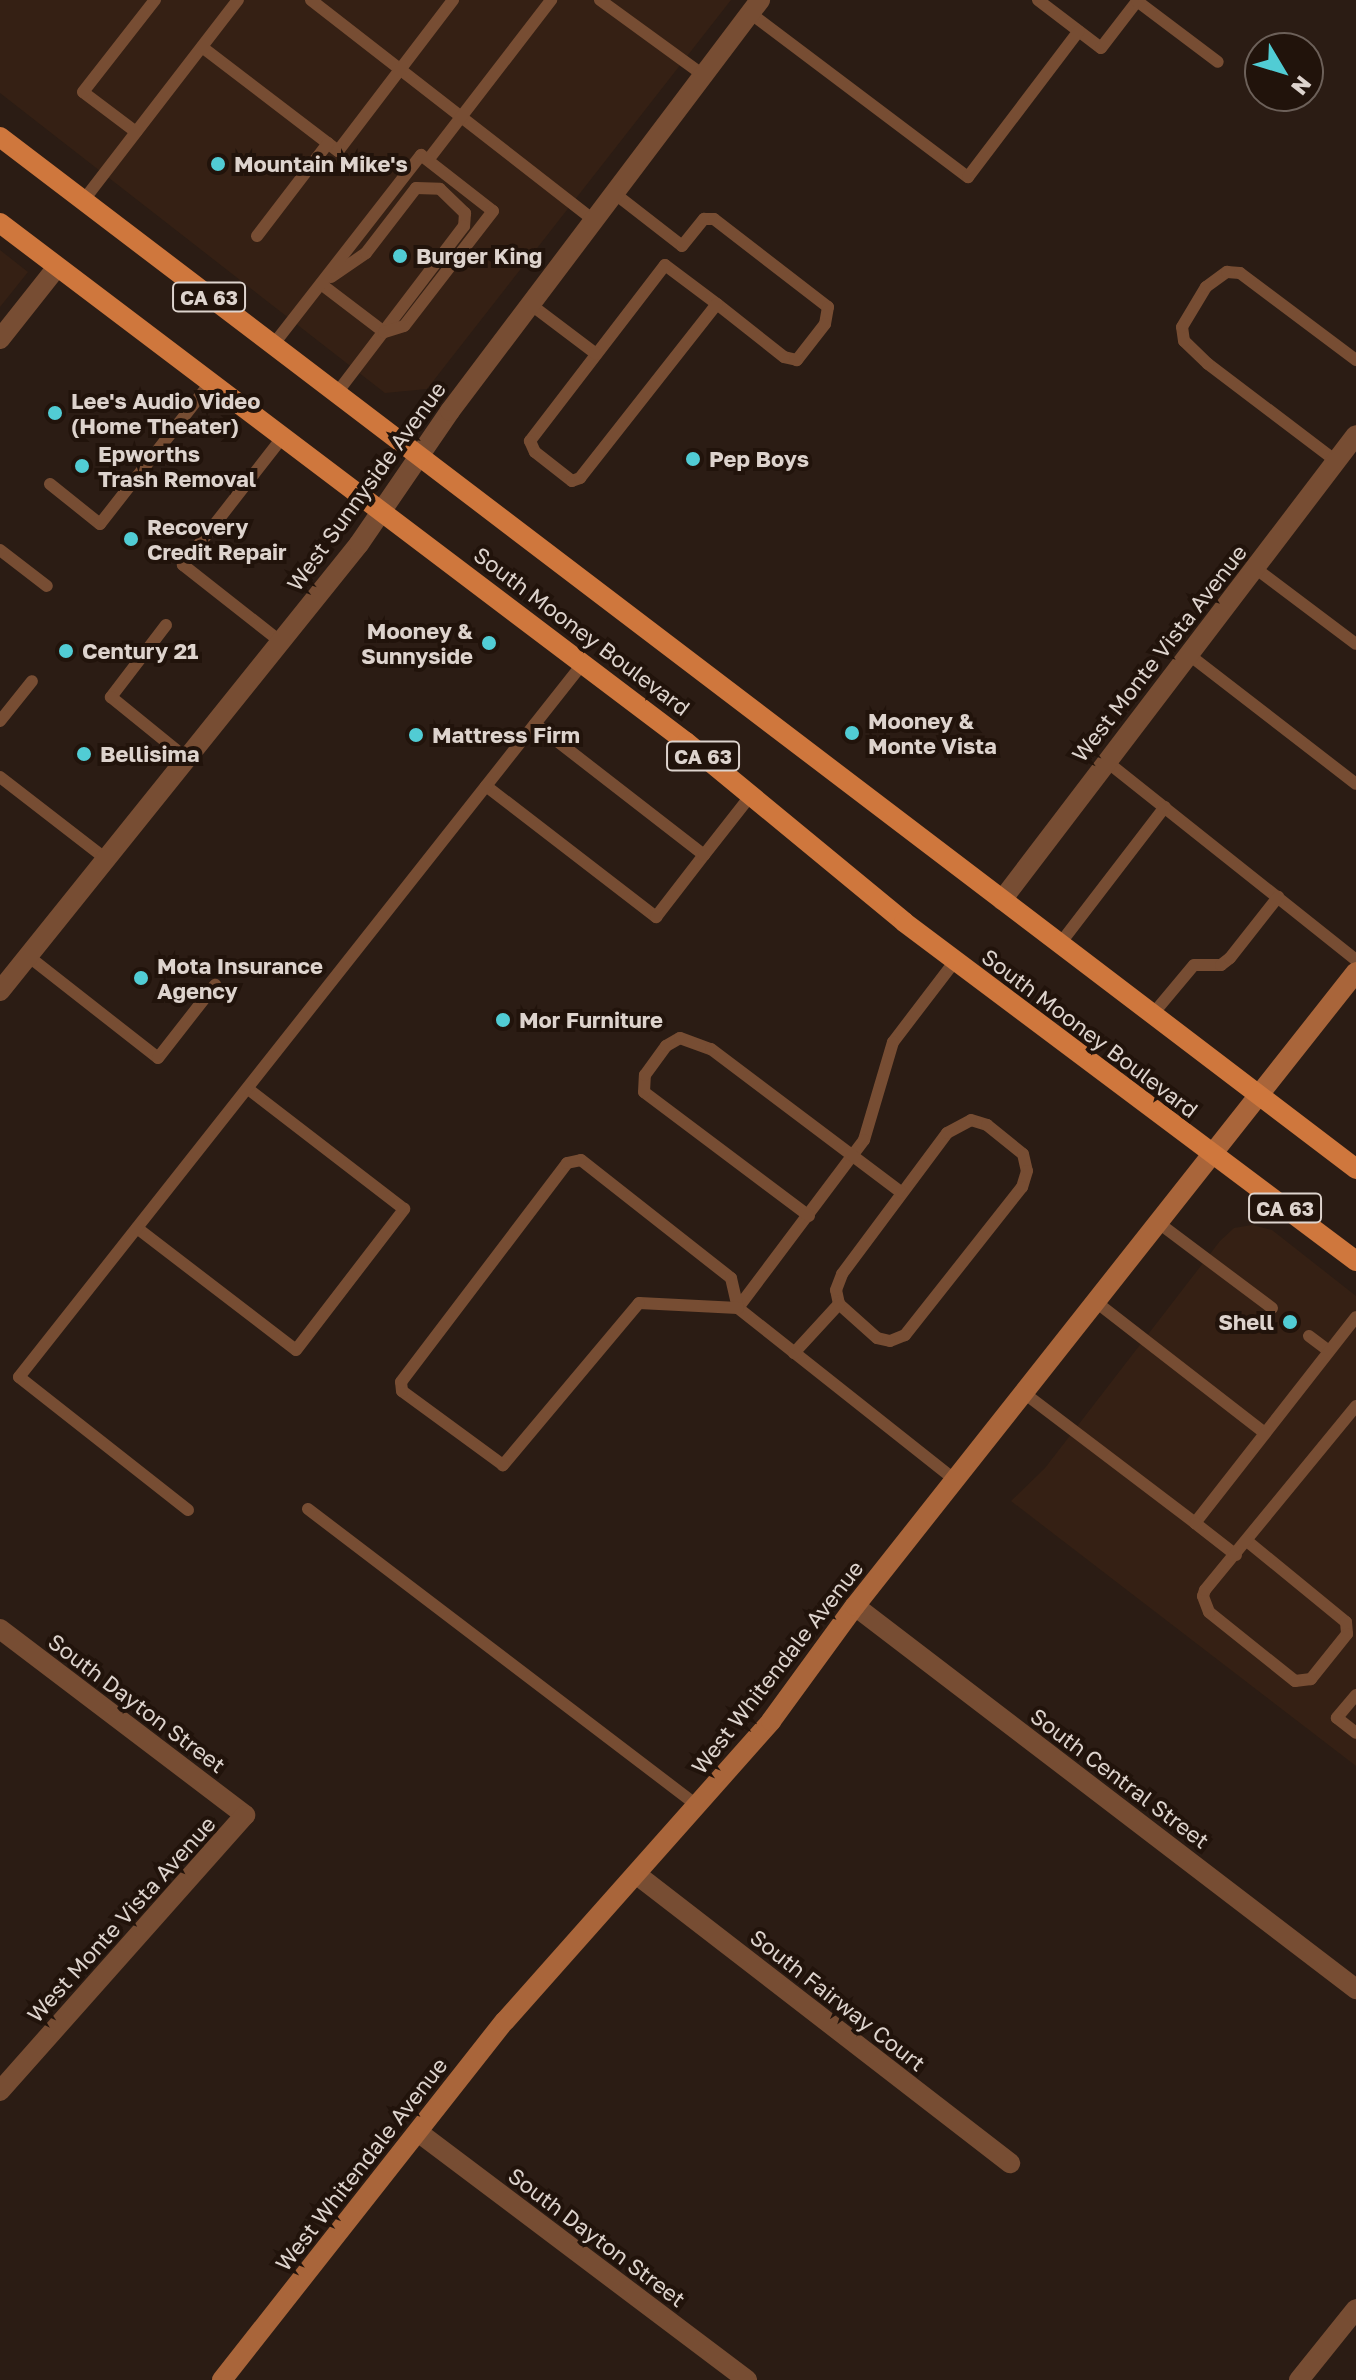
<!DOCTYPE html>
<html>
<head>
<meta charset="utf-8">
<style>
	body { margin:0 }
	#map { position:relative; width:1356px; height:2380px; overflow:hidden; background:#2b1c14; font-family:"Golos Text",sans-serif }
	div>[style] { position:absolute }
	.built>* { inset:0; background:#352014 }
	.lane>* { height:12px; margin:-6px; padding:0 6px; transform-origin:6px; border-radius:6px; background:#774d33 }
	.street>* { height:20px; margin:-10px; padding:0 10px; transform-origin:10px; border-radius:10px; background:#774d33 }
	.secondary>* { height:20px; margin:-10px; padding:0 10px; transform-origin:10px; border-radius:10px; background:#a9653a }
	.primary>* { height:20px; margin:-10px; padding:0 10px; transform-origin:10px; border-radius:10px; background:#cf773d }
	.dots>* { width:22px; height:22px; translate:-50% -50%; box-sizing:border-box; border:4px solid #21130b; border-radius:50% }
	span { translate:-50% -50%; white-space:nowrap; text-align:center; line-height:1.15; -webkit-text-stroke:8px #21130b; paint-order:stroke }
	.shield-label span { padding:2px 6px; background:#21130b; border:2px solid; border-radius:6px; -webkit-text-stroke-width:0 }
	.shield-label { font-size:20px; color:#ddd3cd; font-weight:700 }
	.poi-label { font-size:22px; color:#ddd3cd; font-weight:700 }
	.left { translate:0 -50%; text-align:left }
	.right { translate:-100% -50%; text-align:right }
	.street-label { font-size:22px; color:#ddd3cd }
	.north { position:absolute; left:1244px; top:32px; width:80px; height:80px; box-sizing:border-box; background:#21130b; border:2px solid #6c6059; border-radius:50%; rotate:128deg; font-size:22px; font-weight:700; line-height:32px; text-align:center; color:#ddd3cd }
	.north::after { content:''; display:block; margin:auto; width:28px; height:36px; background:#51ccd4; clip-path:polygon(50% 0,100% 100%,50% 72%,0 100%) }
</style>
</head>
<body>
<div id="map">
	<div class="built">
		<i style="clip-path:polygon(0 0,731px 0,427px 389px,385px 393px,0 93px)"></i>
		<i style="clip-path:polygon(0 250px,28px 272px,0 307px)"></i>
		<i style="clip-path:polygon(1252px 1225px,1272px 1230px,1356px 1296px,1356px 1766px,1011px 1501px,1045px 1468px,1220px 1241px,1234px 1228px)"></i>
	</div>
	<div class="lane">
		<i style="left:311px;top:0;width:358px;rotate:37.9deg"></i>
		<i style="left:600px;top:0;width:126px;rotate:36deg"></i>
		<i style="left:1038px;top:0;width:79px;rotate:37.3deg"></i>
		<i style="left:1101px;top:48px;width:61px;rotate:-52.4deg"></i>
		<i style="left:1137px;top:1px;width:101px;rotate:37deg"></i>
		<i style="left:750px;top:13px;width:273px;rotate:37deg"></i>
		<i style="left:968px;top:177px;width:183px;rotate:-52.8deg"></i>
		<i style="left:202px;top:47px;width:171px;rotate:37.4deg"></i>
		<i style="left:338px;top:151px;width:190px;rotate:-52.7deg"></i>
		<i style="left:136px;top:132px;width:66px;rotate:-143deg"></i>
		<i style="left:83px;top:92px;width:117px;rotate:-52deg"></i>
		<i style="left:428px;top:160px;width:202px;rotate:-52.4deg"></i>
		<i style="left:614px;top:193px;width:86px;rotate:37.9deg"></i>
		<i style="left:682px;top:246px;width:35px;rotate:-51deg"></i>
		<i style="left:704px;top:219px;width:10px"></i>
		<i style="left:714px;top:219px;width:144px;rotate:37.7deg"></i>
		<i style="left:828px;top:307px;width:17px;rotate:100deg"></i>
		<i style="left:825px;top:324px;width:46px;rotate:127.9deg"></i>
		<i style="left:797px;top:360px;width:13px;rotate:-167deg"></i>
		<i style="left:784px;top:357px;width:85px;rotate:-141.7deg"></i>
		<i style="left:717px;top:304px;width:65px;rotate:-143.1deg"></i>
		<i style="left:665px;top:265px;width:222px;rotate:127.5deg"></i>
		<i style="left:530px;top:441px;width:12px;rotate:66deg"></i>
		<i style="left:535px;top:452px;width:47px;rotate:38.1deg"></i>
		<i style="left:572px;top:481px;width:9px;rotate:-21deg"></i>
		<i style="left:580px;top:478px;width:221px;rotate:-51.8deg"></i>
		<i style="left:83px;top:201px;width:254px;rotate:-52.4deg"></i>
		<i style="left:257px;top:236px;width:117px;rotate:-52.6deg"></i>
		<i style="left:331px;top:277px;width:42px;rotate:-34.4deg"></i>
		<i style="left:366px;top:253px;width:82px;rotate:-52.4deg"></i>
		<i style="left:416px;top:188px;width:24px;rotate:2deg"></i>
		<i style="left:440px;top:189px;width:35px;rotate:44deg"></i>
		<i style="left:465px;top:213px;width:13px;rotate:94deg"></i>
		<i style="left:464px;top:226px;width:211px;rotate:127.3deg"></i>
		<i style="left:321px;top:284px;width:79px;rotate:37.3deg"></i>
		<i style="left:530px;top:304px;width:83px;rotate:37.1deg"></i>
		<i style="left:273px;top:345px;width:241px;rotate:-52.1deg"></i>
		<i style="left:421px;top:155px;width:91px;rotate:37.9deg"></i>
		<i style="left:493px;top:211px;width:145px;rotate:127.7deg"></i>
		<i style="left:404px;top:326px;width:21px;rotate:163deg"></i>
		<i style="left:1336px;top:461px;width:161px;rotate:-142.8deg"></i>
		<i style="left:1208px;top:364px;width:33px;rotate:-136deg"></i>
		<i style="left:1184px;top:341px;width:14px;rotate:-98deg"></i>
		<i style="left:1182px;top:327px;width:47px;rotate:-59deg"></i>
		<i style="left:1206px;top:287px;width:26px;rotate:-36deg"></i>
		<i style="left:1227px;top:272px;width:13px;rotate:4deg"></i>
		<i style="left:1240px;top:273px;width:145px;rotate:36.9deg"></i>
		<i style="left:50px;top:484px;width:64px;rotate:38.7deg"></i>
		<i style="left:100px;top:524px;width:179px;rotate:-52deg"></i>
		<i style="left:0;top:550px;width:59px;rotate:37.5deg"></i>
		<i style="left:1255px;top:568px;width:126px;rotate:37deg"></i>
		<i style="left:166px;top:625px;width:91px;rotate:127.4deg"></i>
		<i style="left:111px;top:697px;width:97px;rotate:39.1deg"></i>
		<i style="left:281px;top:642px;width:125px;rotate:-141.8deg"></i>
		<i style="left:183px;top:565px;width:161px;rotate:-52.1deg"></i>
		<i style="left:1188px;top:654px;width:212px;rotate:37.7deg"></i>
		<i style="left:0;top:721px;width:51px;rotate:-51.3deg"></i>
		<i style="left:1106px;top:761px;width:320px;rotate:38.5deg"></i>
		<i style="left:0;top:777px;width:134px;rotate:37.7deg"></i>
		<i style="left:486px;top:786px;width:215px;rotate:37.6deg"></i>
		<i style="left:656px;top:917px;width:78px;rotate:-52.3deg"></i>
		<i style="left:704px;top:855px;width:214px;rotate:-142.2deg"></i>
		<i style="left:704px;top:855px;width:76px;rotate:-51.9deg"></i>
		<i style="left:1059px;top:945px;width:174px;rotate:-52.5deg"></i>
		<i style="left:28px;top:956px;width:165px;rotate:38.1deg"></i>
		<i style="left:158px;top:1058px;width:93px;rotate:-52deg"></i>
		<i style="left:955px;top:961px;width:102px;rotate:127.4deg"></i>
		<i style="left:893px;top:1042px;width:102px;rotate:106.5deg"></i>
		<i style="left:864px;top:1140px;width:210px;rotate:126.9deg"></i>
		<i style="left:738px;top:1308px;width:277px;rotate:38.4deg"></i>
		<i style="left:1152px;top:1015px;width:65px;rotate:-50deg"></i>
		<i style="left:1194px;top:965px;width:27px"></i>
		<i style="left:1221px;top:965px;width:11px;rotate:-38deg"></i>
		<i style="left:1230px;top:958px;width:78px;rotate:-51.8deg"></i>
		<i style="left:971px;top:1120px;width:17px;rotate:17deg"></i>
		<i style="left:987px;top:1125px;width:46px;rotate:38.9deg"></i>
		<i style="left:1023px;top:1154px;width:17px;rotate:77deg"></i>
		<i style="left:1027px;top:1171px;width:17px;rotate:107deg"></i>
		<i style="left:1022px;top:1187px;width:189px;rotate:128.3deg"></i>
		<i style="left:905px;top:1335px;width:16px;rotate:158deg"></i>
		<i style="left:890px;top:1341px;width:13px;rotate:-167deg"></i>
		<i style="left:877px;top:1338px;width:51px;rotate:-138.2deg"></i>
		<i style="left:839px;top:1304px;width:14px;rotate:-102deg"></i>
		<i style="left:836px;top:1290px;width:17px;rotate:-69deg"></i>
		<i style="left:842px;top:1274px;width:176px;rotate:-53.3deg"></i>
		<i style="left:947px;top:1133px;width:27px;rotate:-28deg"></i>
		<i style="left:581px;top:1160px;width:191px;rotate:38.2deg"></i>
		<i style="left:731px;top:1278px;width:31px;rotate:77deg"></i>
		<i style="left:738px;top:1308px;width:99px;rotate:-177.1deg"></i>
		<i style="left:639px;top:1303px;width:212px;rotate:130deg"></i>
		<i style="left:503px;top:1465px;width:125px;rotate:-143.8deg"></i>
		<i style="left:402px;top:1391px;width:9px;rotate:-96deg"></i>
		<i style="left:401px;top:1382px;width:275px;rotate:-52.8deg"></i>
		<i style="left:567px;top:1163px;width:14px;rotate:-12deg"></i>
		<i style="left:809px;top:1216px;width:206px;rotate:-143.1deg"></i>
		<i style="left:644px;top:1092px;width:17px;rotate:-87deg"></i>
		<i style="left:645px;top:1075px;width:36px;rotate:-54deg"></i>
		<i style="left:666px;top:1046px;width:16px;rotate:-30deg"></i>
		<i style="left:680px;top:1038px;width:33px;rotate:20deg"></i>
		<i style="left:711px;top:1049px;width:239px;rotate:37deg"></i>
		<i style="left:1160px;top:1224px;width:140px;rotate:36.9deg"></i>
		<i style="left:137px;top:1228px;width:200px;rotate:37.5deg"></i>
		<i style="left:296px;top:1350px;width:178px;rotate:-52.5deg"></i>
		<i style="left:404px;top:1209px;width:197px;rotate:-142.4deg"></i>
		<i style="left:1096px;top:1302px;width:214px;rotate:37.8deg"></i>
		<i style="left:1309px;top:1336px;width:25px;rotate:37deg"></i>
		<i style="left:794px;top:1353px;width:67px;rotate:-47.4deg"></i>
		<i style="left:1024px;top:1393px;width:215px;rotate:37.2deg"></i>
		<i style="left:1195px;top:1523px;width:261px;rotate:-52deg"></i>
		<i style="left:308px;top:1509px;width:490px;rotate:37.3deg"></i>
		<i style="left:188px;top:1510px;width:215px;rotate:-141.8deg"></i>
		<i style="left:19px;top:1377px;width:910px;rotate:-51.69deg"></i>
		<i style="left:1195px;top:1523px;width:52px;rotate:38deg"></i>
		<i style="left:1247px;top:1541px;width:128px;rotate:39.3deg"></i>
		<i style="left:1346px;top:1622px;width:12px;rotate:85deg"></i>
		<i style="left:1347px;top:1634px;width:58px;rotate:128.7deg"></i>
		<i style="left:1311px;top:1679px;width:16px;rotate:173deg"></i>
		<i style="left:1295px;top:1681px;width:110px;rotate:-141.3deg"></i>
		<i style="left:1209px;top:1612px;width:17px;rotate:-111deg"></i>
		<i style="left:1203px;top:1596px;width:6px;rotate:-72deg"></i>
		<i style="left:1205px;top:1590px;width:238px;rotate:-50.6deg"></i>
		<i style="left:1356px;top:1695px;width:30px;rotate:130deg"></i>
		<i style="left:1337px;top:1718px;width:24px;rotate:38deg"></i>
	</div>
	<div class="street">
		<i style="left:0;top:339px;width:92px;rotate:-51.6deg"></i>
		<i style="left:1002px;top:900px;width:584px;rotate:-52.72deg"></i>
		<i style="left:0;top:991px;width:573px;rotate:-51.23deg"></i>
		<i style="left:359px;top:544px;width:161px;rotate:-55.6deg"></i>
		<i style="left:450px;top:411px;width:515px;rotate:-52.97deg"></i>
		<i style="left:855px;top:1606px;width:631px;rotate:37.4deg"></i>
		<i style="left:0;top:1629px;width:308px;rotate:37.2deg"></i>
		<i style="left:245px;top:1815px;width:369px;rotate:131.6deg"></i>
		<i style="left:636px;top:1874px;width:473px;rotate:37.7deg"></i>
		<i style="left:418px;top:2132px;width:412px;rotate:37deg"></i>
		<i style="left:1299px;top:2380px;width:91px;rotate:-51.2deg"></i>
	</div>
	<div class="secondary">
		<i style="left:222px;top:2380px;width:457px;rotate:-51.8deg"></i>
		<i style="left:505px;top:2021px;width:401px;rotate:-48.4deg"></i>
		<i style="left:771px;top:1721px;width:142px;rotate:-53.9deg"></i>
		<i style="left:855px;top:1606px;width:808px;rotate:-51.68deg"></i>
	</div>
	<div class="primary">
		<i style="left:0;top:137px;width:1704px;rotate:37.27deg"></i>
		<i style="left:0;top:223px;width:860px;rotate:37.11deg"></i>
		<i style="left:686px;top:742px;width:283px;rotate:39.5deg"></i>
		<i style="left:904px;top:922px;width:565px;rotate:36.87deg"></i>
	</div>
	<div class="dots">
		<i style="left:218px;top:164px;background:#51ccd4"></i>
		<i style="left:400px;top:256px;background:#51ccd4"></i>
		<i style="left:55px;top:413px;background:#51ccd4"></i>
		<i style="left:693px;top:459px;background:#51ccd4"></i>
		<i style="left:82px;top:466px;background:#51ccd4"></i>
		<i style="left:131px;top:539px;background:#51ccd4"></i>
		<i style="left:489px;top:643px;background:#51ccd4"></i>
		<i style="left:66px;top:651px;background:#51ccd4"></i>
		<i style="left:852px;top:733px;background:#51ccd4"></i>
		<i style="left:416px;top:735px;background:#51ccd4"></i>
		<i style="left:84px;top:754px;background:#51ccd4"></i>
		<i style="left:141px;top:978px;background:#51ccd4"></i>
		<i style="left:503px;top:1020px;background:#51ccd4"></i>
		<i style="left:1290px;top:1322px;background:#51ccd4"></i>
	</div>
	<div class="shield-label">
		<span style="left:209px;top:297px">CA 63</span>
		<span style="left:703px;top:756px">CA 63</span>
		<span style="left:1285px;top:1208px">CA 63</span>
	</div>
	<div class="poi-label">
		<span class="left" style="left:234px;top:164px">Mountain Mike's</span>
		<span class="left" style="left:416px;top:256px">Burger King</span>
		<span class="left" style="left:71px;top:413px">Lee's Audio Video<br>(Home Theater)</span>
		<span class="left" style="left:98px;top:466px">Epworths<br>Trash Removal</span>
		<span class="left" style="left:709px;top:459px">Pep Boys</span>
		<span class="left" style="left:147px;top:539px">Recovery<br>Credit Repair</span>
		<span class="right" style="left:473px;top:643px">Mooney &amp;<br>Sunnyside</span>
		<span class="left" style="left:82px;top:651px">Century 21</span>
		<span class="left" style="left:868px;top:733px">Mooney &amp;<br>Monte Vista</span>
		<span class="left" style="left:432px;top:735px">Mattress Firm</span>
		<span class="left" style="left:100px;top:754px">Bellisima</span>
		<span class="left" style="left:157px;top:978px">Mota Insurance<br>Agency</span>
		<span class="left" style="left:519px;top:1020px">Mor Furniture</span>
		<span class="right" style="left:1274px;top:1322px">Shell</span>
	</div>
	<div class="street-label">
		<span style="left:366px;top:486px;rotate:-54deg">West Sunnyside Avenue</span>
		<span style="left:582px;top:631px;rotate:37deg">South Mooney Boulevard</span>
		<span style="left:1159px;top:653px;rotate:-52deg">West Monte Vista Avenue</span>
		<span style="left:1090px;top:1033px;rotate:37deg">South Mooney Boulevard</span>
		<span style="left:777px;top:1667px;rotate:-52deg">West Whitendale Avenue</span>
		<span style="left:137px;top:1703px;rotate:37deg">South Dayton Street</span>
		<span style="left:1120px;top:1778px;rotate:37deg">South Central Street</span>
		<span style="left:121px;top:1919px;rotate:-48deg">West Monte Vista Avenue</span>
		<span style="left:838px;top:2000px;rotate:38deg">South Fairway Court</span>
		<span style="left:361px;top:2164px;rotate:-52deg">West Whitendale Avenue</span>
		<span style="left:597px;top:2237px;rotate:37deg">South Dayton Street</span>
	</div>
	<div class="north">N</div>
</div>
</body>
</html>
